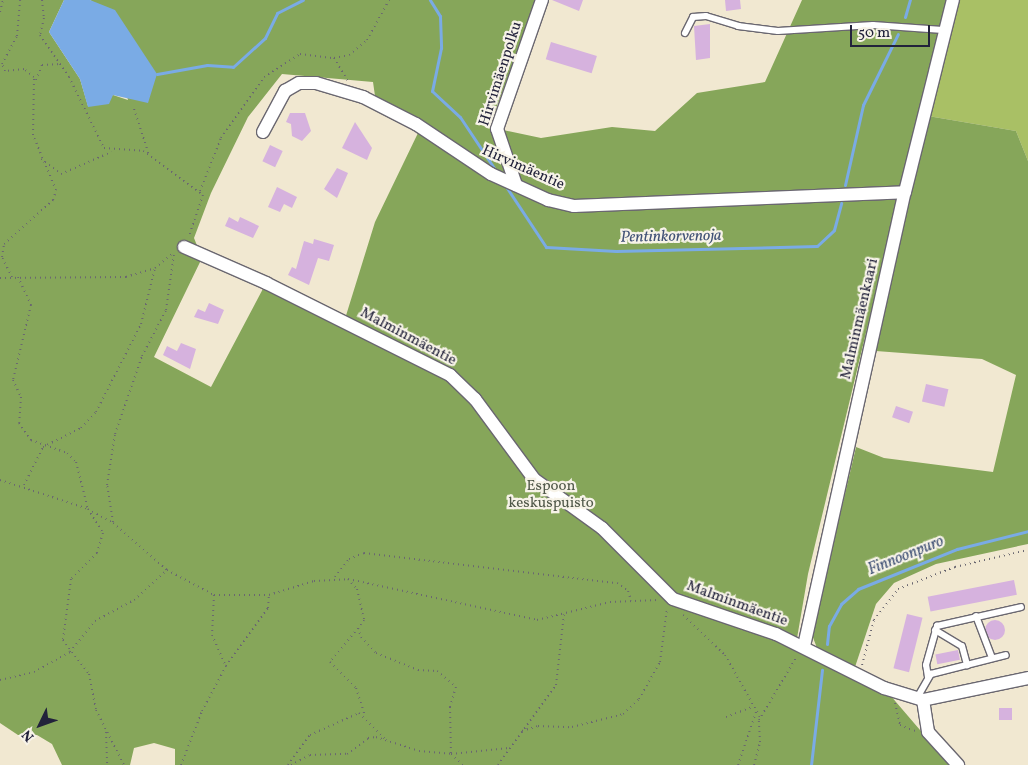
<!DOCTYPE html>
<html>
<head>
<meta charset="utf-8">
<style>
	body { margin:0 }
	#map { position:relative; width:1028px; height:765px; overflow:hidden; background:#f1e8d1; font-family:Vollkorn,serif }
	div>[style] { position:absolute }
	.green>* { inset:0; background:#a9c065 }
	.forest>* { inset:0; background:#86a65a }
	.water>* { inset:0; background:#7aabe5 }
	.stream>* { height:3px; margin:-1.5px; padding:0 1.5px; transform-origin:1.5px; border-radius:1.5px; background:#7aabe5 }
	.building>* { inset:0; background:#d6b2de; transform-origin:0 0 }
	.round { border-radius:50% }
	.path>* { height:2px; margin-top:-1px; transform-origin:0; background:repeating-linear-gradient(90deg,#6a6770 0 1px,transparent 0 5px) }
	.roads { filter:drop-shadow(1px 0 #6a6770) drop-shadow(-1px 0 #6a6770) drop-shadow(0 1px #6a6770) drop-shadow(0 -1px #6a6770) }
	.lane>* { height:6px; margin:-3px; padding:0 3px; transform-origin:3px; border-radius:3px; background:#fff }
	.street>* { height:12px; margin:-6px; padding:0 6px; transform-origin:6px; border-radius:6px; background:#fff }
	span { translate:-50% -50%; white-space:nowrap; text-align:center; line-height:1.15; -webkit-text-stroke:4.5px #f7f3e8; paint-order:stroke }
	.street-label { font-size:15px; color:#22223b }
	.park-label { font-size:15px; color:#51594a }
	.water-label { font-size:16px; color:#415276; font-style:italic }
	.north { position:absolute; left:15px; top:700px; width:50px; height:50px; -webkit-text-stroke:4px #f7f3e8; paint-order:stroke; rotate:228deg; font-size:14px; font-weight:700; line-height:20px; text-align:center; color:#22223b }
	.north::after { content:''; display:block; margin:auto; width:18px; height:22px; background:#22223b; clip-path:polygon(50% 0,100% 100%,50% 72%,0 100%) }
	.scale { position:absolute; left:850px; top:25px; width:80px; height:22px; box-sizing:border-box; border:2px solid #22223b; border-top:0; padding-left:6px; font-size:15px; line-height:18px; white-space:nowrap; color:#22223b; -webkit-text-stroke:4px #f7f3e8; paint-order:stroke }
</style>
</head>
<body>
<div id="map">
	<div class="green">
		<i style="clip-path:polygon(960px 0,1028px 0,1028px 161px,1016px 131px,928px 116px,953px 8px)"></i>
	</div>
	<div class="forest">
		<i style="clip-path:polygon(evenodd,0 0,64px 0,49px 32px,80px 79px,88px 106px,113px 95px,128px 100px,102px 8px,90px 0,537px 0,489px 127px,541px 138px,612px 127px,655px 131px,697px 93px,765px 82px,802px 0,946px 0,808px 574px,795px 650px,884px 688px,950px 765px,175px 765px,175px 749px,154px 743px,134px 748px,130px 765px,62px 765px,52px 744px,37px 735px,18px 735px,0 723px,0 0,282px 74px,373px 82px,375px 96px,403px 111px,418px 133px,375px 222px,344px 322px,266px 283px,211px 387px,154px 357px,202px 258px,194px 238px,211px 193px,248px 117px,282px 74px)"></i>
		<i style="clip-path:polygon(928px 116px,1016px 131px,1028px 161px,1028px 544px,936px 564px,894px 583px,876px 604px,855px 667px,817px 648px,812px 635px,856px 447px,884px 458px,993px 472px,1016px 375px,982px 359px,876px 351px)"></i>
	</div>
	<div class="water">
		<i style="clip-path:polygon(64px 0,90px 0,115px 10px,157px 74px,148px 103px,113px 95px,109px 104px,88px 107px,80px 79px,49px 32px)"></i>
	</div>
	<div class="stream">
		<i style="left:430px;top:0;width:19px;rotate:58deg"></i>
		<i style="left:440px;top:16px;width:32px;rotate:88deg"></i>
		<i style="left:441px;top:48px;width:44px;rotate:101.8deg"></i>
		<i style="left:432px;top:91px;width:38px;rotate:43deg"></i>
		<i style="left:460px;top:117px;width:61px;rotate:56.3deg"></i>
		<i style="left:905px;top:17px;width:18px;rotate:-74deg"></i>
		<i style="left:157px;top:74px;width:51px;rotate:-10.2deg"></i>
		<i style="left:207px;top:65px;width:26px;rotate:4deg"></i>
		<i style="left:233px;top:67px;width:43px;rotate:-42.2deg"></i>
		<i style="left:265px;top:38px;width:28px;rotate:-64deg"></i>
		<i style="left:277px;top:13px;width:29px;rotate:-27deg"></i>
		<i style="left:845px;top:185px;width:82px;rotate:-77.3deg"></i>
		<i style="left:863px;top:105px;width:79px;rotate:-63.8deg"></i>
		<i style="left:507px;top:188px;width:71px;rotate:56.5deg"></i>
		<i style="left:546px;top:247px;width:70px;rotate:3.3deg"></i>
		<i style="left:616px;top:251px;width:201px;rotate:-1.4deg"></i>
		<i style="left:817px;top:246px;width:23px;rotate:-43deg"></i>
		<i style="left:834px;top:230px;width:28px;rotate:-75deg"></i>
		<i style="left:827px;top:644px;width:18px;rotate:-84deg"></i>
		<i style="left:829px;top:626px;width:25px;rotate:-61deg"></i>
		<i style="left:841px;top:604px;width:23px;rotate:-41deg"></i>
		<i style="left:858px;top:589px;width:107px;rotate:-22deg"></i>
		<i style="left:957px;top:549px;width:73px;rotate:-14.2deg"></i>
		<i style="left:811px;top:765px;width:96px;rotate:-83.4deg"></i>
	</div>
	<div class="building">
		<i style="clip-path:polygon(552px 0,583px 0,579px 11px)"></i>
		<i style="clip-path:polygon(725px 0,740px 0,741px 9px,726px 11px)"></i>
		<i style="clip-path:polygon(710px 24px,710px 58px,696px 60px,694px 26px)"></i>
		<i style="left:551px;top:42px;width:48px;height:18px;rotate:17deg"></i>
		<i style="clip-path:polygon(290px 113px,305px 113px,311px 131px,302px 141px,292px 136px,291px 124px,286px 122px)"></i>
		<i style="clip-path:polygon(355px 122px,372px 148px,367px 160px,342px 148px)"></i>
		<i style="left:270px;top:145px;width:14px;height:18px;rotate:25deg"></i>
		<i style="clip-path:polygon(337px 168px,348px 173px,337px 198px,324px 189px)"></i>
		<i style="clip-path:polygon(277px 187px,297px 197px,292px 208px,284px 204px,280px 212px,268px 207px)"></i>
		<i style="clip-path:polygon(229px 217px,238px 222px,240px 217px,259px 226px,253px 238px,225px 226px)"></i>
		<i style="clip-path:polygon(314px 239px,334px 245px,329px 261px,318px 258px,309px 285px,288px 275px,292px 267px,296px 269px,304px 241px,313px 244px)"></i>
		<i style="clip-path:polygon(209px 303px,224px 310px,218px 324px,194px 317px,198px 309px,205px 312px)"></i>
		<i style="clip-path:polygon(181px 343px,196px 349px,190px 369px,163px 355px,167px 346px,177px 351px)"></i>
		<i style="left:926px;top:384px;width:23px;height:18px;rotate:13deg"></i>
		<i style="left:896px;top:406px;width:18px;height:12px;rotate:19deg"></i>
		<i style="left:1014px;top:580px;width:15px;height:88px;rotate:79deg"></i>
		<i style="left:907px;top:614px;width:16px;height:56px;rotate:14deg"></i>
		<i class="round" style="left:985px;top:620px;width:20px;height:20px"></i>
		<i style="left:958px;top:650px;width:10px;height:23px;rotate:79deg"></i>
		<i style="left:999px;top:708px;width:13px;height:12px"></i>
	</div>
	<div class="path">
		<i style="left:42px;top:0;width:18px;rotate:84deg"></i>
		<i style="left:44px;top:18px;width:17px;rotate:103deg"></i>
		<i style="left:40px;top:35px;width:51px;rotate:55.4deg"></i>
		<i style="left:69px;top:77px;width:79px;rotate:63.8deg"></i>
		<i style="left:104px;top:148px;width:39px;rotate:4deg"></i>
		<i style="left:143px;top:151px;width:74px;rotate:36.3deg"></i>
		<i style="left:203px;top:195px;width:43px;rotate:108.9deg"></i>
		<i style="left:0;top:12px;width:12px;rotate:-76deg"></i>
		<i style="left:334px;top:58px;width:26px;rotate:59deg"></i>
		<i style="left:36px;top:80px;width:16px;rotate:-68deg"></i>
		<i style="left:42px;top:65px;width:19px;rotate:-3deg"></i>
		<i style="left:134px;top:109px;width:48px;rotate:71.9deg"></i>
		<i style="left:41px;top:159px;width:25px;rotate:37deg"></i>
		<i style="left:61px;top:174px;width:55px;rotate:-23.7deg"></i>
		<i style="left:200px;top:191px;width:57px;rotate:-68.4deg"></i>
		<i style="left:221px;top:138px;width:75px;rotate:-54.8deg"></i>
		<i style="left:264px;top:77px;width:43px;rotate:-32.6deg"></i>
		<i style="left:300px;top:54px;width:34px;rotate:7deg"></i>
		<i style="left:334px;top:58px;width:15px;rotate:-11deg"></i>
		<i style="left:349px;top:55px;width:23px;rotate:-40deg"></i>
		<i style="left:367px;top:40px;width:46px;rotate:-61.2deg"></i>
		<i style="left:12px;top:277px;width:22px;rotate:-117deg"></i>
		<i style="left:2px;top:257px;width:13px;rotate:-81deg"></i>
		<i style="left:4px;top:244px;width:66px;rotate:-41.9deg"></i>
		<i style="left:53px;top:200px;width:10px;rotate:-73deg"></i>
		<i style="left:56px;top:190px;width:60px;rotate:-112.7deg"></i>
		<i style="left:33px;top:135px;width:58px;rotate:-89deg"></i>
		<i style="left:34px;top:77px;width:13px;rotate:-141deg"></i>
		<i style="left:24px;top:69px;width:19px;rotate:174deg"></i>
		<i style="left:5px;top:71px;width:8px;rotate:-113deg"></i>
		<i style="left:2px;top:64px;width:32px;rotate:-62deg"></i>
		<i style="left:17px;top:36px;width:36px;rotate:-85deg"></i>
		<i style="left:18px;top:277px;width:31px;rotate:65deg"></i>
		<i style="left:31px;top:305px;width:77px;rotate:103.5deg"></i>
		<i style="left:13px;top:380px;width:19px;rotate:65deg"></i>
		<i style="left:21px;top:397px;width:26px;rotate:94deg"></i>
		<i style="left:19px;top:423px;width:21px;rotate:55deg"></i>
		<i style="left:31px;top:440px;width:38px;rotate:20deg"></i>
		<i style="left:67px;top:453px;width:13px;rotate:45deg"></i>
		<i style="left:76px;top:462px;width:49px;rotate:75.7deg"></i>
		<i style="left:88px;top:509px;width:28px;rotate:58deg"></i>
		<i style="left:103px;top:533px;width:21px;rotate:107deg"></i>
		<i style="left:97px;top:553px;width:37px;rotate:135deg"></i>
		<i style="left:71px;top:579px;width:62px;rotate:97.5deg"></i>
		<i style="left:63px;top:640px;width:43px;rotate:52.6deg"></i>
		<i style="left:89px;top:674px;width:37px;rotate:79deg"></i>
		<i style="left:96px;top:710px;width:62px;rotate:63deg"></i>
		<i style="left:0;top:278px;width:126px;rotate:-0.5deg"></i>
		<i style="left:126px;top:277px;width:30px;rotate:-17deg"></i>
		<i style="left:155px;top:268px;width:23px;rotate:-40deg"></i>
		<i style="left:0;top:480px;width:93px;rotate:18.2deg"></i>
		<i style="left:88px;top:509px;width:29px;rotate:29deg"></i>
		<i style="left:113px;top:523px;width:72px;rotate:41deg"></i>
		<i style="left:167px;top:570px;width:53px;rotate:28deg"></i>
		<i style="left:214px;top:595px;width:55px"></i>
		<i style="left:269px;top:595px;width:47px;rotate:-17.3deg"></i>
		<i style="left:314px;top:581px;width:34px;rotate:-3deg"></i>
		<i style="left:348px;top:579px;width:193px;rotate:12.2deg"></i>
		<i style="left:537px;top:620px;width:75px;rotate:-13.9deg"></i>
		<i style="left:610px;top:602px;width:48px;rotate:-2.4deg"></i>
		<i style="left:24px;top:485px;width:42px;rotate:-63.4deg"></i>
		<i style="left:43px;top:447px;width:42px;rotate:-26.6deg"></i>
		<i style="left:81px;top:428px;width:22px;rotate:-47deg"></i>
		<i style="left:96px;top:412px;width:99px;rotate:-62.9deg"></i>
		<i style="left:141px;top:324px;width:58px;rotate:-76deg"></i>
		<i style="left:113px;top:522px;width:37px;rotate:-99deg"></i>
		<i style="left:107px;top:485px;width:52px;rotate:-81.1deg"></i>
		<i style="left:115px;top:434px;width:83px;rotate:-70.9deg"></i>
		<i style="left:142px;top:356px;width:52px;rotate:-62.4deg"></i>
		<i style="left:166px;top:310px;width:57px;rotate:-81.9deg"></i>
		<i style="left:335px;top:577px;width:23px;rotate:-52deg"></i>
		<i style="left:349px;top:559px;width:16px;rotate:-22deg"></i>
		<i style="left:364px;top:553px;width:255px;rotate:6.8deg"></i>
		<i style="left:617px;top:583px;width:14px;rotate:36deg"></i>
		<i style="left:628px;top:591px;width:10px;rotate:73deg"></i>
		<i style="left:348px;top:579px;width:13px;rotate:48deg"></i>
		<i style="left:357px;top:589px;width:32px;rotate:77deg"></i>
		<i style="left:364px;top:620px;width:10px;rotate:127deg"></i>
		<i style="left:358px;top:628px;width:9px;rotate:72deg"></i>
		<i style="left:361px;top:637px;width:22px;rotate:47deg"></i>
		<i style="left:376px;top:653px;width:45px;rotate:22deg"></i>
		<i style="left:418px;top:670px;width:19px;rotate:3deg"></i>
		<i style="left:437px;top:671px;width:25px;rotate:40deg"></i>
		<i style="left:456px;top:687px;width:21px;rotate:107deg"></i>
		<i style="left:450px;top:707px;width:47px;rotate:88.8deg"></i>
		<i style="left:451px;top:754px;width:58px;rotate:-5.9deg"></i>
		<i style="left:214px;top:595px;width:40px;rotate:92.9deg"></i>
		<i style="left:212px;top:635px;width:34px;rotate:66deg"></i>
		<i style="left:683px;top:615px;width:58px;rotate:43.6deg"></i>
		<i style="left:725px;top:655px;width:71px;rotate:60.6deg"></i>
		<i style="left:358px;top:628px;width:44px;rotate:129.5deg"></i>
		<i style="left:330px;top:662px;width:37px;rotate:45deg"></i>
		<i style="left:356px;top:688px;width:28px;rotate:72deg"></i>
		<i style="left:862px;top:665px;width:47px;rotate:-75.1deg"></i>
		<i style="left:874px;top:620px;width:39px;rotate:-52deg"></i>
		<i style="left:898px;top:589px;width:61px;rotate:-21.1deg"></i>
		<i style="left:955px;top:567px;width:75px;rotate:-13.1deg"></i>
		<i style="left:0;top:680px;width:35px;rotate:-13deg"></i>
		<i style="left:34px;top:672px;width:41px;rotate:-29.1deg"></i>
		<i style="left:70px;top:652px;width:40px;rotate:-51deg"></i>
		<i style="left:95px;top:621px;width:44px;rotate:-28.3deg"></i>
		<i style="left:134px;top:600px;width:45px;rotate:-42.3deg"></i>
		<i style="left:895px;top:703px;width:23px;rotate:77deg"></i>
		<i style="left:900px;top:725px;width:16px;rotate:22deg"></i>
		<i style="left:726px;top:717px;width:28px;rotate:-21deg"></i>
		<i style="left:522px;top:731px;width:17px;rotate:-17deg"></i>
		<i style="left:538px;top:726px;width:34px;rotate:2deg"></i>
		<i style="left:572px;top:727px;width:53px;rotate:-14.3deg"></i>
		<i style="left:623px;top:714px;width:22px;rotate:-43deg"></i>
		<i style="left:639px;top:699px;width:43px;rotate:-60.4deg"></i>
		<i style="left:660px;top:662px;width:53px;rotate:-82.5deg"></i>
		<i style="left:106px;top:732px;width:33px;rotate:88deg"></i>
		<i style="left:181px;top:765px;width:58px;rotate:-68.7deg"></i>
		<i style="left:202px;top:711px;width:51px;rotate:-61.9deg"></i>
		<i style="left:226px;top:666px;width:72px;rotate:-54.1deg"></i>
		<i style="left:268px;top:608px;width:13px;rotate:-86deg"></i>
		<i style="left:288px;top:765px;width:37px;rotate:-54deg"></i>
		<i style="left:310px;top:735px;width:54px;rotate:-24.2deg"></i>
		<i style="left:359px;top:713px;width:40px;rotate:45deg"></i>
		<i style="left:291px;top:765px;width:21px;rotate:-28deg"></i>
		<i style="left:310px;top:755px;width:37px;rotate:-2deg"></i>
		<i style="left:347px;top:754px;width:26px;rotate:-37deg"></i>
		<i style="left:368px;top:738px;width:8px;rotate:-7deg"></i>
		<i style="left:376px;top:737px;width:45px;rotate:18deg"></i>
		<i style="left:419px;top:751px;width:32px;rotate:5deg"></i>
		<i style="left:451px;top:754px;width:16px;rotate:43deg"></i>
		<i style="left:498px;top:765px;width:99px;rotate:-54.1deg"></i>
		<i style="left:556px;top:685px;width:71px;rotate:-83.6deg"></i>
		<i style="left:738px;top:765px;width:56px;rotate:-71.2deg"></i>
		<i style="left:754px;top:765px;width:24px;rotate:-75deg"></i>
		<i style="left:760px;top:742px;width:22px;rotate:-93deg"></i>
		<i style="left:759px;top:720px;width:74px;rotate:-59.3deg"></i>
	</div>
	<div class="roads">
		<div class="lane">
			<i style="left:685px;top:33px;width:18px;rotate:-63deg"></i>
			<i style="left:693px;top:17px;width:13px;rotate:-4deg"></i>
			<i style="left:706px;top:16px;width:34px;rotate:17deg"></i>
			<i style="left:738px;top:26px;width:40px;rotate:7.1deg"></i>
			<i style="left:778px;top:31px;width:95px;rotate:-3.6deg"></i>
			<i style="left:873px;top:25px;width:70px;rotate:4.1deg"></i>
			<i style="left:976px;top:616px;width:45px;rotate:69.1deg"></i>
			<i style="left:935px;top:630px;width:31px;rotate:31deg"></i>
			<i style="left:962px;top:646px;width:20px;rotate:75deg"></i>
			<i style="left:928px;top:677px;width:12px;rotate:-99deg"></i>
			<i style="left:926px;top:665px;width:41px;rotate:-74.2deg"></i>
			<i style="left:937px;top:626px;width:86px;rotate:-12.7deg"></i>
			<i style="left:917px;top:698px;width:28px;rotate:-60deg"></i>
			<i style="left:931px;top:674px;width:77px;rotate:-14.2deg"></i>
		</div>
		<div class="street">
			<i style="left:263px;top:132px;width:47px;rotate:-61.8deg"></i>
			<i style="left:285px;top:91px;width:16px;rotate:-30deg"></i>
			<i style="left:299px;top:83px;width:17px"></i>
			<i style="left:316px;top:83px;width:49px;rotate:16.6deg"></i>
			<i style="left:363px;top:97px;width:59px;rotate:27deg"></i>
			<i style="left:416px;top:124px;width:90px;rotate:33.7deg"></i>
			<i style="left:491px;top:174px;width:63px;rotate:24.5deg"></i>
			<i style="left:548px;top:200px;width:27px;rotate:13deg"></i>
			<i style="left:574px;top:206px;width:331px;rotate:-2.4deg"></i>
			<i style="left:516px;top:185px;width:59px;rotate:-108.7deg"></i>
			<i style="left:497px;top:129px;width:137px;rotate:-70.8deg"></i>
			<i style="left:184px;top:247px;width:90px;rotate:23.7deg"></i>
			<i style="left:266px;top:283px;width:206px;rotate:26.6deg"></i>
			<i style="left:450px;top:375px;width:35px;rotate:44deg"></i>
			<i style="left:475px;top:399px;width:99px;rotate:53.6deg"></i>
			<i style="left:534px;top:479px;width:84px;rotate:35.8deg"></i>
			<i style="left:602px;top:528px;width:100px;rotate:45deg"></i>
			<i style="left:673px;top:599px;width:109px;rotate:18.8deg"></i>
			<i style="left:776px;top:634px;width:121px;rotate:26.6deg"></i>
			<i style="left:884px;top:688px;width:41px;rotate:17.1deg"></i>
			<i style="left:923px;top:700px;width:107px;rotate:-11.8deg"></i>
			<i style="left:804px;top:646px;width:465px;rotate:-77.5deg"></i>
			<i style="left:905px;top:192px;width:198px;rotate:-76deg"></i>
			<i style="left:923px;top:700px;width:32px;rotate:81deg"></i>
			<i style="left:928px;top:732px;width:45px;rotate:47.7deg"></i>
		</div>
	</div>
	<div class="street-label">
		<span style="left:501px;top:74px;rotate:-72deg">Hirvimäenpolku</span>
		<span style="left:523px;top:168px;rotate:24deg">Hirvimäentie</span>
		<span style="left:860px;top:319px;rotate:-77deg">Malminmäenkaari</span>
		<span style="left:408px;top:337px;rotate:28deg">Malminmäentie</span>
		<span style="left:737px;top:604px;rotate:20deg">Malminmäentie</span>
	</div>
	<div class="park-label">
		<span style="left:551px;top:495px">Espoon<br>keskuspuisto</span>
	</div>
	<div class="water-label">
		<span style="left:671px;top:237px;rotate:-1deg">Pentinkorvenoja</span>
		<span style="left:906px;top:556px;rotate:-22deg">Finnoonpuro</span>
	</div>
	<div class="north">N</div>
	<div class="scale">50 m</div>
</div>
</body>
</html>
